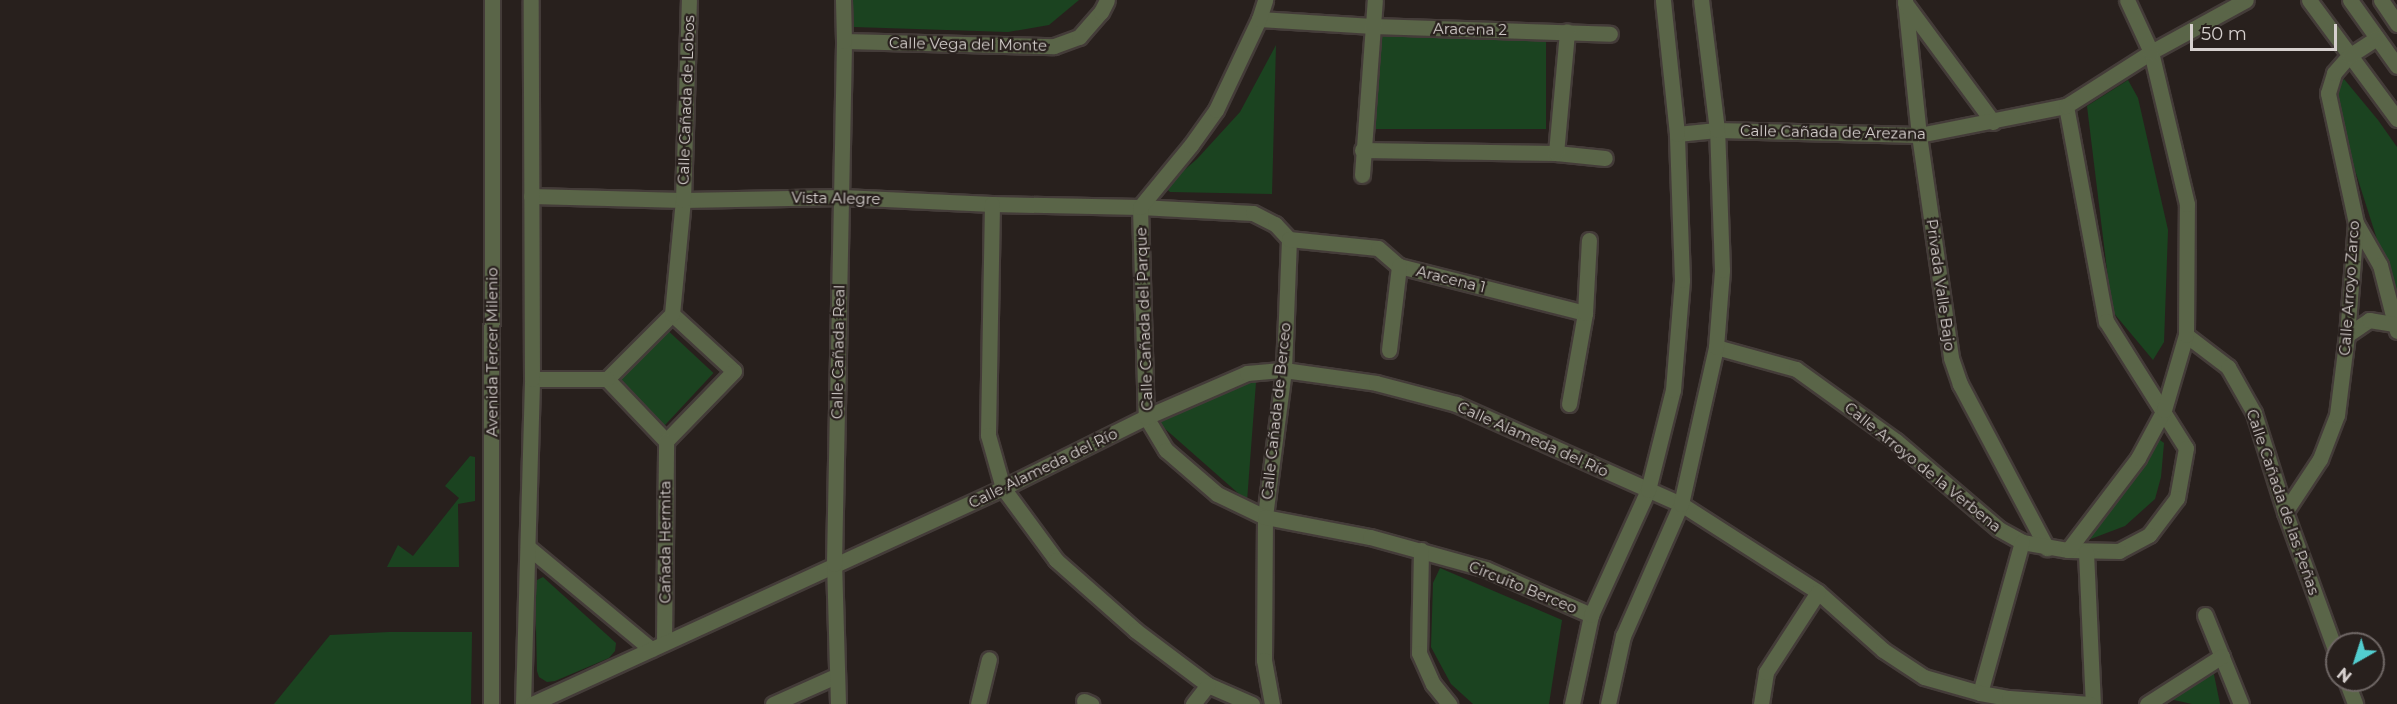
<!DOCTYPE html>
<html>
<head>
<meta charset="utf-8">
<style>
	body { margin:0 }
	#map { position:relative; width:2397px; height:704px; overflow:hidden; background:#28201d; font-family:Montserrat,sans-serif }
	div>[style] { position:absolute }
	.green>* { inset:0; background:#1b4320; transform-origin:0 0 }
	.roads { filter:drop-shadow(2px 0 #443c39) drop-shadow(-2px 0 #443c39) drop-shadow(0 2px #443c39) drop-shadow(0 -2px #443c39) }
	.minor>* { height:15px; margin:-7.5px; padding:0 7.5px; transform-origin:7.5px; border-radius:7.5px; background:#5a6548 }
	span { translate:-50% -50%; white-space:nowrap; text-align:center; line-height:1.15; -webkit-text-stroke:4.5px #28201d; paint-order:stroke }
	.street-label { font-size:15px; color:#d6d0ce }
	.north { position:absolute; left:2325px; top:632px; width:60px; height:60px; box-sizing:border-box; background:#28201d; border:2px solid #6e6664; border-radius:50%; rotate:219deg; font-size:16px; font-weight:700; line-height:24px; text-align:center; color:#d6d0ce }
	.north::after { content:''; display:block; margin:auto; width:21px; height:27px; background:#52cdcf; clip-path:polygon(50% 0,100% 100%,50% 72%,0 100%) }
	.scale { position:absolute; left:2190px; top:24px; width:147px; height:27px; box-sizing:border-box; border:3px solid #d6d0ce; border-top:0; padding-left:8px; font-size:18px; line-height:21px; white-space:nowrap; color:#d6d0ce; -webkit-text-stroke:4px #28201d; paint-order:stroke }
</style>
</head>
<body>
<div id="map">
	<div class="green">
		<i style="clip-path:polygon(852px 0,1079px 0,1049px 25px,1008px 32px,854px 27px)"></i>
		<i style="left:1374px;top:36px;width:172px;height:93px"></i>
		<i style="clip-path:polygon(1276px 45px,1272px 194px,1170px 192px,1165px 187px,1197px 159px,1240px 112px)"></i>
		<i style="clip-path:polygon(2344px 79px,2378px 120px,2397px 147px,2397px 302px,2339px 120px,2333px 89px)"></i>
		<i style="clip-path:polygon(2128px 80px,2138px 98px,2168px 230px,2164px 342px,2153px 360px,2112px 311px,2087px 106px)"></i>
		<i style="left:663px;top:326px;width:69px;height:72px;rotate:43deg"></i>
		<i style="clip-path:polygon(1247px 377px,1256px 382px,1247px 501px,1155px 420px)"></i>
		<i style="clip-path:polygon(2156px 437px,2164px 443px,2161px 477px,2155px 499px,2125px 526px,2088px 540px)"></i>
		<i style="clip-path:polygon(470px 456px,475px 457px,475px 501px,458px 504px,459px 567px,387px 567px,398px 545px,413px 556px,459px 498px,445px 486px)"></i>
		<i style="clip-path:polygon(1440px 568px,1562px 620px,1549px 704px,1473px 704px,1451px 684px,1431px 647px,1433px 583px)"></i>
		<i style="clip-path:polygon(543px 577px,616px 643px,615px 651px,609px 658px,555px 681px,547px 682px,539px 677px,537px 671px,535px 586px,537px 580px)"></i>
		<i style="clip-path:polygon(389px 632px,472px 632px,471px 704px,274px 704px,330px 635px)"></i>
		<i style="clip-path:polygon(2212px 665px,2220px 704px,2192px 704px,2165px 698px)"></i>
	</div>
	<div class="roads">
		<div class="minor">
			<i style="left:1905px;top:0;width:136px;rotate:84.1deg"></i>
			<i style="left:1919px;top:135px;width:225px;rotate:81.8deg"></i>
			<i style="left:1951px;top:358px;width:28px;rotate:71deg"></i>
			<i style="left:1960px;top:384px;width:186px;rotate:62.1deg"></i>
			<i style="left:2309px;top:0;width:148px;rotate:53.5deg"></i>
			<i style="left:2350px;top:0;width:81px;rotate:54.5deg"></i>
			<i style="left:2381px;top:0;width:29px;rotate:56deg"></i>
			<i style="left:1905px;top:3px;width:148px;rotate:53.5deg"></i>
			<i style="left:1259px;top:19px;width:114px;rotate:3.5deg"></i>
			<i style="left:1373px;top:26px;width:237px;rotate:1.9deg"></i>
			<i style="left:844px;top:41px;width:210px;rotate:1.4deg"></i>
			<i style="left:1054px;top:46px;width:27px;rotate:-20deg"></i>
			<i style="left:1079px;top:37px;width:33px;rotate:-49deg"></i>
			<i style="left:1101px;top:12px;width:13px;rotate:-63deg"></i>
			<i style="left:2066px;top:106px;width:219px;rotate:79.5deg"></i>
			<i style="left:2106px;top:321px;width:150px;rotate:57.8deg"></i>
			<i style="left:2186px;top:448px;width:51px;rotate:100.2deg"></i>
			<i style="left:2177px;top:498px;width:46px;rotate:127.1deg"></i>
			<i style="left:2149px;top:535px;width:34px;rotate:152deg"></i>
			<i style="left:2119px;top:551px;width:51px;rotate:-178.9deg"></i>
			<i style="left:1677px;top:134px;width:40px;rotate:-5.7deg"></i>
			<i style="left:1717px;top:130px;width:202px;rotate:1.4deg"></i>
			<i style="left:1919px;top:135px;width:150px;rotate:-11.2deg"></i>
			<i style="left:2066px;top:106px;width:101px;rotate:-32.4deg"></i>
			<i style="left:2151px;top:52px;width:108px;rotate:-28.7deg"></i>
			<i style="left:1362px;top:150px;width:194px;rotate:0.9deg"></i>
			<i style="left:1556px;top:153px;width:49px;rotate:5.8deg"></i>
			<i style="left:1556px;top:153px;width:122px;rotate:-84.8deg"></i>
			<i style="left:1362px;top:175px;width:175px;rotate:-85.8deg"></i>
			<i style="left:531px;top:196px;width:152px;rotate:1.5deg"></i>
			<i style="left:683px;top:200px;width:159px;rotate:-1.1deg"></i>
			<i style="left:842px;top:197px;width:150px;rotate:2.7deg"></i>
			<i style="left:992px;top:204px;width:148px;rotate:1.2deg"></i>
			<i style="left:1140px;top:207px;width:113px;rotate:3deg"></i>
			<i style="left:1253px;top:213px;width:25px;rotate:27deg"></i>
			<i style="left:1275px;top:224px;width:21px;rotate:47deg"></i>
			<i style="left:1289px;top:239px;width:131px;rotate:92.2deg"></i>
			<i style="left:1284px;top:370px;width:148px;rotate:97.4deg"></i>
			<i style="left:1265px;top:517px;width:143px;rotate:90.4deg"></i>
			<i style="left:1264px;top:660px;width:45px;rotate:79.7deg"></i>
			<i style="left:992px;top:204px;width:231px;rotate:91deg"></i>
			<i style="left:988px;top:435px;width:55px;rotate:74.2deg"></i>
			<i style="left:1003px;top:488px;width:89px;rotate:53.6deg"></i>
			<i style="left:1056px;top:560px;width:106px;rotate:41.5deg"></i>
			<i style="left:1135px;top:630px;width:91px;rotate:37deg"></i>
			<i style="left:1208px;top:685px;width:48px;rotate:23.4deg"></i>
			<i style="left:1140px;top:207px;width:210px;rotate:88.4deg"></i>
			<i style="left:1146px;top:417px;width:39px;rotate:59deg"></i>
			<i style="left:1166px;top:450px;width:67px;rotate:40.8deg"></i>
			<i style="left:1217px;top:494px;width:53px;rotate:25.6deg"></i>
			<i style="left:1265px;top:517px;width:107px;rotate:10.8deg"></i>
			<i style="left:1370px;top:537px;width:120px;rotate:15.4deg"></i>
			<i style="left:1486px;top:569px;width:115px;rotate:23.7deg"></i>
			<i style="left:1140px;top:207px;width:80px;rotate:-50.6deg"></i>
			<i style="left:1191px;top:145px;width:43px;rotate:-54.5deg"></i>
			<i style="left:1216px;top:110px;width:101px;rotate:-64.7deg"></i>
			<i style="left:1259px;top:19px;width:20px;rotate:-72deg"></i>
			<i style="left:2356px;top:223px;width:48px;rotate:60.3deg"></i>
			<i style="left:2380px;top:265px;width:68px;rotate:75.6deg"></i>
			<i style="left:1289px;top:239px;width:89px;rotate:5.8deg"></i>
			<i style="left:1378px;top:248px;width:28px;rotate:41deg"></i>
			<i style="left:1399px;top:266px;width:192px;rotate:14.2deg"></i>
			<i style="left:672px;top:314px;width:84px;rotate:42.6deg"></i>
			<i style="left:734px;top:371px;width:98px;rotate:134.2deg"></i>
			<i style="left:666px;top:441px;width:86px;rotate:-133.6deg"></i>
			<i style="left:607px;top:379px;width:92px;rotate:-45deg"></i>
			<i style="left:672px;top:314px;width:115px;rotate:-84.5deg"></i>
			<i style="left:683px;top:200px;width:200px;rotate:-88.3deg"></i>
			<i style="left:2186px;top:335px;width:53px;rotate:37.3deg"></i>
			<i style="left:2228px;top:367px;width:53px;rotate:60.5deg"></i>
			<i style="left:2254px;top:413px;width:104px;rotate:72.6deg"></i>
			<i style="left:2285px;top:512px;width:152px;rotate:70deg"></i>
			<i style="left:2347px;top:335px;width:27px;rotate:-34deg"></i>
			<i style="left:2369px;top:320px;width:26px;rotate:9deg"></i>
			<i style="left:1716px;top:347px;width:83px;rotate:15.4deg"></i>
			<i style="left:1796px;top:369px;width:123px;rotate:35.8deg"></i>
			<i style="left:1896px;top:441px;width:135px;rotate:40.5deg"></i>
			<i style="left:1999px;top:529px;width:26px;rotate:29deg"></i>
			<i style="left:2022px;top:542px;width:47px;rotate:9.9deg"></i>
			<i style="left:2068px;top:550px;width:116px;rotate:-52.7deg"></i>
			<i style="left:2138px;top:458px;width:55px;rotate:-61.6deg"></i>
			<i style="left:2164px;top:410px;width:78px;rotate:-73.7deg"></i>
			<i style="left:2186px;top:335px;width:131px;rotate:-89.6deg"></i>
			<i style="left:2187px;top:204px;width:156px;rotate:-103.3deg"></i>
			<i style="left:2151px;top:52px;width:57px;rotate:-114.8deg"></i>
			<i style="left:1389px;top:350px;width:85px;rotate:-83.2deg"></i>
			<i style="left:532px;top:379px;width:75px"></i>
			<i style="left:1569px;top:404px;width:92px;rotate:-80deg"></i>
			<i style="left:1585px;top:313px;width:73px;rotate:-86.9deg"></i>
			<i style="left:2285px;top:512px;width:64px;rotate:-56.6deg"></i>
			<i style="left:2320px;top:459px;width:47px;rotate:-68.9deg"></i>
			<i style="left:2337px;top:415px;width:81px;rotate:-82.9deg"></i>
			<i style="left:2347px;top:335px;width:112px;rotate:-85.4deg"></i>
			<i style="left:2356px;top:223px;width:133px;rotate:-102.2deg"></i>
			<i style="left:2328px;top:93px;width:21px;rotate:-73deg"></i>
			<i style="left:2334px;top:73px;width:23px;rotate:-49deg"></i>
			<i style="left:2349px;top:56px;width:33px;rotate:-33deg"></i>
			<i style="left:528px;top:547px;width:160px;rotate:39.7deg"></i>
			<i style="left:1421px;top:550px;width:103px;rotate:91.1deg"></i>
			<i style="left:1419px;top:653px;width:34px;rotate:66deg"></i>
			<i style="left:1433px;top:684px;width:26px;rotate:51deg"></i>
			<i style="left:2086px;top:552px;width:152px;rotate:87.4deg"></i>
			<i style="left:2205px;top:615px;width:96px;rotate:68deg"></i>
			<i style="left:664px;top:643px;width:202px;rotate:-89.4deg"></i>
			<i style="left:2346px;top:680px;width:26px;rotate:69deg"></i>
			<i style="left:1980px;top:693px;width:157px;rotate:-74.5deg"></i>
			<i style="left:1084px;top:701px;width:8px;rotate:23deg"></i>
			<i style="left:491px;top:704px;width:704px;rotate:-89.92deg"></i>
			<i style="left:523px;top:704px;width:325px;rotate:-88.4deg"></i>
			<i style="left:532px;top:379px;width:379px;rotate:-90.2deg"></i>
			<i style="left:532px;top:704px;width:518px;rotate:-24.64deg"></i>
			<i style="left:1003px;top:488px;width:160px;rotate:-26.4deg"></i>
			<i style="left:1146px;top:417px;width:110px;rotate:-23.5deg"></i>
			<i style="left:1247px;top:373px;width:37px;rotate:-5deg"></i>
			<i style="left:1284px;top:370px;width:93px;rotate:8deg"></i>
			<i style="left:1376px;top:383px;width:83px;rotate:14.7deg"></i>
			<i style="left:1456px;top:404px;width:246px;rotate:24deg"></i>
			<i style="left:1681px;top:504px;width:163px;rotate:32.7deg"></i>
			<i style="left:1818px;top:592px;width:87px;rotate:41.7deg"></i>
			<i style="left:1883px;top:650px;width:49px;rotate:33.4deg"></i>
			<i style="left:1924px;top:677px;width:58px;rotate:15.9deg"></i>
			<i style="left:1980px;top:693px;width:29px;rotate:10deg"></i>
			<i style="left:2009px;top:698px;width:81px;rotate:4.2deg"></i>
			<i style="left:773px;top:704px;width:69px;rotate:-24deg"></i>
			<i style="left:838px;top:704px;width:140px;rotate:-91.6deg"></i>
			<i style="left:834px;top:564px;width:523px;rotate:-88.9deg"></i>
			<i style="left:844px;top:41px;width:41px;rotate:-91.4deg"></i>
			<i style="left:978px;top:704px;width:46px;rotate:-76.3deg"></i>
			<i style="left:1193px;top:704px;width:24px;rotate:-52deg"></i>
			<i style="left:1572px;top:704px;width:91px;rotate:-77.9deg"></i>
			<i style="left:1591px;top:615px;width:137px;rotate:-65.5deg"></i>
			<i style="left:1648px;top:490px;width:103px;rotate:-76deg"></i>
			<i style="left:1673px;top:390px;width:110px;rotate:-85.3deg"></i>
			<i style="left:1682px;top:280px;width:146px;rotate:-92deg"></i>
			<i style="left:1677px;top:134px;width:135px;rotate:-96deg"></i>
			<i style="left:1608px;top:704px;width:70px;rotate:-77.6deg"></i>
			<i style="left:1623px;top:636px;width:144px;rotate:-66.3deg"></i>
			<i style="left:1681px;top:504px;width:161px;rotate:-77.4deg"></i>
			<i style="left:1716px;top:347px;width:77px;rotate:-85.5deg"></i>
			<i style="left:1722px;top:270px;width:140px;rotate:-92deg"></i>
			<i style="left:1717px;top:130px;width:131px;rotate:-97deg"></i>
			<i style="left:1761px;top:704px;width:32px;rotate:-81deg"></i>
			<i style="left:1766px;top:672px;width:95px;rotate:-57deg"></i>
			<i style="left:2147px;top:704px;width:89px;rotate:-32.6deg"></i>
		</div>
	</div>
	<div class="street-label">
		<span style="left:1470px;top:29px;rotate:1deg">Aracena 2</span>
		<span style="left:968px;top:44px;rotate:1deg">Calle Vega del Monte</span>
		<span style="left:686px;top:100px;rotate:-88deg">Calle Cañada de Lobos</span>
		<span style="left:1833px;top:132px;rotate:1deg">Calle Cañada de Arezana</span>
		<span style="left:836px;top:198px;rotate:1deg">Vista Alegre</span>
		<span style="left:1451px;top:279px;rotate:14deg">Aracena 1</span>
		<span style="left:1941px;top:285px;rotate:82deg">Privada Valle Bajo</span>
		<span style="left:2349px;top:288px;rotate:-86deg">Calle Arroyo Zarco</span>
		<span style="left:1144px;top:319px;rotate:-92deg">Calle Cañada del Parque</span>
		<span style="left:492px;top:352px;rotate:-90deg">Avenida Tercer Milenio</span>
		<span style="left:838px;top:352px;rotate:-89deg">Calle Cañada Real</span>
		<span style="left:1276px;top:411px;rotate:-84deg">Calle Cañada de Berceo</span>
		<span style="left:1533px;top:439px;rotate:24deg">Calle Alameda del Río</span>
		<span style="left:1923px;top:467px;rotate:39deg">Calle Arroyo de la Verbena</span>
		<span style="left:1043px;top:468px;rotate:-26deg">Calle Alameda del Río</span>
		<span style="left:2283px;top:502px;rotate:71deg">Calle Cañada de las Peñas</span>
		<span style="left:665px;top:542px;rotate:-90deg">Cañada Hermita</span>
		<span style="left:1523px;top:587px;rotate:22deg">Circuito Berceo</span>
	</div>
	<div class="north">N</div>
	<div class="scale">50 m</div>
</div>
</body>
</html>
